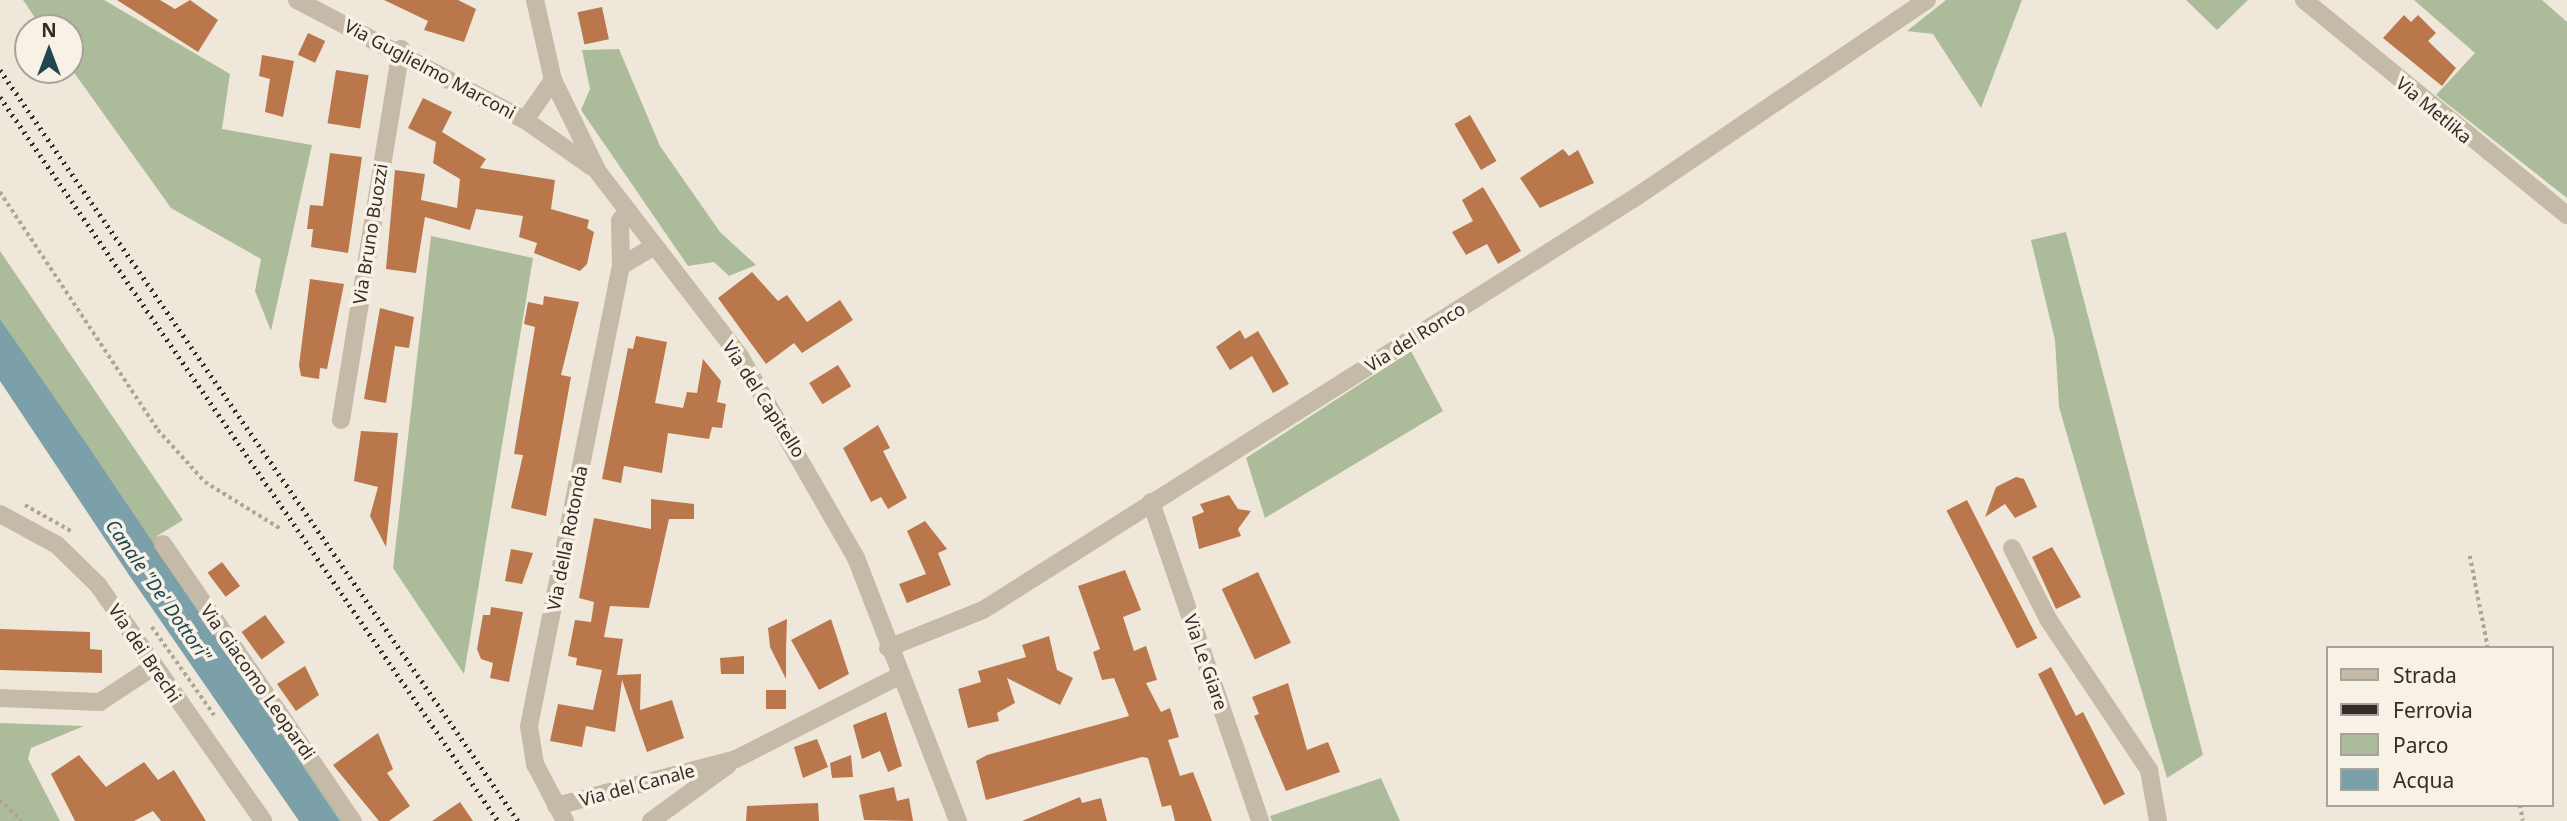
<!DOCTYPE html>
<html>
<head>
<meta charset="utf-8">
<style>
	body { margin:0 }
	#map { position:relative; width:2567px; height:821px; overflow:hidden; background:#efe8da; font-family:"Noto Sans",sans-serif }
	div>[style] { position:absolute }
	.green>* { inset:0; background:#acbc9b }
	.water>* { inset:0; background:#7ca0a9 }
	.building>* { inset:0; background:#ba774c; transform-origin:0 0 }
	.path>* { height:3.5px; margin-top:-1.75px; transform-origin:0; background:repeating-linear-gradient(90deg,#b1a492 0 3.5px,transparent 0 7px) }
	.street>* { height:18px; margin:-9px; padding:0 9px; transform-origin:9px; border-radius:9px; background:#c5b9a7 }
	.rail>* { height:5px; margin-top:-2.5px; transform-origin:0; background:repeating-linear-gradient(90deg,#332c27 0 2px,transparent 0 7px) }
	span { translate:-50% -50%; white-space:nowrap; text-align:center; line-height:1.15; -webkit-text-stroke:7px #f7f1e6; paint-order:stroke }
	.street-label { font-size:18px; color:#332c27 }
	.water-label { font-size:19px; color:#214650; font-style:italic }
	.legend { position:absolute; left:2326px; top:646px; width:228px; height:161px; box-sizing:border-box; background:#f7f1e6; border:2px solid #a9a29a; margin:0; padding:9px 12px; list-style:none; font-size:21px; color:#332c27 }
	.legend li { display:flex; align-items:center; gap:14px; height:35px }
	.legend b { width:35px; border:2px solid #a9a29a }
	.north { position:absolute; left:14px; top:14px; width:70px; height:70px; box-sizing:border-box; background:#f7f1e6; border:2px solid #a9a29a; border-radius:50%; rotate:0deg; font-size:19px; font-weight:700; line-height:28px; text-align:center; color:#332c27 }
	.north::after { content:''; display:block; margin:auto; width:24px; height:32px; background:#214650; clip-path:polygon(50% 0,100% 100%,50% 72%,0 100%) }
</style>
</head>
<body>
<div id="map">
	<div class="green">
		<i style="clip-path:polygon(23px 0,104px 0,230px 74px,222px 129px,312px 145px,271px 331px,255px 291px,261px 259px,171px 208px,70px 67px,70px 28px,42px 28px)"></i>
		<i style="clip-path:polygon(1946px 0,2022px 0,1981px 108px,1933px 34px,1907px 31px)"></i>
		<i style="clip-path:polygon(2186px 0,2248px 0,2217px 30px)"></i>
		<i style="clip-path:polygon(2414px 0,2542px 0,2567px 22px,2567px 198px,2436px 95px,2475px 53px)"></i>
		<i style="clip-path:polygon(619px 49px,660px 146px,720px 232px,756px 265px,729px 276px,714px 262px,688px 266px,581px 110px,590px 89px,582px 50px)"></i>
		<i style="clip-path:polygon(2066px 232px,2203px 755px,2167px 778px,2059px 407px,2055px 340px,2031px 240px)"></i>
		<i style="clip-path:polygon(431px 236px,533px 258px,464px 674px,393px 568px)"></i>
		<i style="clip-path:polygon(0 251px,183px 520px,157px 536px,349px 821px,340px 821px,0 319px)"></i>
		<i style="clip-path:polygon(1411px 351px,1443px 411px,1265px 518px,1246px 458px)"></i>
		<i style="clip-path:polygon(0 723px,84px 726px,31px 748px,28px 759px,60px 821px,0 821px)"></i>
		<i style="clip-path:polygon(1381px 778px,1400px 821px,1272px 821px,1270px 816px)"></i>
	</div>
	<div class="water">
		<i style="clip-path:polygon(0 319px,90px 449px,340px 821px,299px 821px,129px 575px,0 381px)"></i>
	</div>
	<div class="building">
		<i style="clip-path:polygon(117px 0,160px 0,175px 9px,190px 0,218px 20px,198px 52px)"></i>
		<i style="clip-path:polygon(384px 0,458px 0,476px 9px,464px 42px,424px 30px,428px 21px)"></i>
		<i style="left:602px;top:7px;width:33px;height:25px;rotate:78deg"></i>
		<i style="clip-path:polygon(2404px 15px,2411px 22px,2418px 15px,2436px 33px,2428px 41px,2456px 68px,2442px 86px,2383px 38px)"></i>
		<i style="left:308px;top:33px;width:19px;height:24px;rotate:25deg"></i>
		<i style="clip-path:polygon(262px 55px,294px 61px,283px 117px,265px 112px,270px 79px,259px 76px)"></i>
		<i style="left:336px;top:70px;width:33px;height:54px;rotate:9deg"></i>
		<i style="clip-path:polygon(423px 98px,452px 112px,442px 132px,486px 159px,480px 168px,555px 180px,551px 209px,589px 220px,587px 228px,594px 232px,587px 264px,580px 271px,534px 253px,537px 243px,519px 237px,523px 216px,476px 209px,470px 230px,425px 217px,416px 273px,386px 269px,395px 170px,425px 174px,421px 200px,457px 208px,460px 179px,433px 163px,436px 142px,408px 128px)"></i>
		<i style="left:1470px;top:115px;width:53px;height:18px;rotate:60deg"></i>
		<i style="clip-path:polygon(1563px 149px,1569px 156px,1578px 150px,1594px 183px,1540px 208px,1520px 178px)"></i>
		<i style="clip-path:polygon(330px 153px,362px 157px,348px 253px,311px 247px,313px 229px,307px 229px,310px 205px,323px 206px)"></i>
		<i style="clip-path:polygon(1483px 187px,1521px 251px,1498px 264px,1487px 244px,1466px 255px,1452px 232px,1473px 221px,1462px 200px)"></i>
		<i style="clip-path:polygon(752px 272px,778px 301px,787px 295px,807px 322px,840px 300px,853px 320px,802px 353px,794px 343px,766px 364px,718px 298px)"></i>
		<i style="clip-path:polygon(310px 279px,344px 284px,327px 369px,320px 368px,319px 379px,301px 376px,299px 365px)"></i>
		<i style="clip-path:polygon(544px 296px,579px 302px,561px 375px,571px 377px,546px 516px,511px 508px,523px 455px,514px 454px,535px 327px,524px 324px,528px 302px,543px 305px)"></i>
		<i style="clip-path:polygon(380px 308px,414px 317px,409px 348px,395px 346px,386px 403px,364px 399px)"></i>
		<i style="clip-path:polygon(1240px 330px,1245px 339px,1258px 331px,1289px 384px,1273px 393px,1252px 356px,1230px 370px,1216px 347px)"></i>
		<i style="clip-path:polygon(636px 336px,667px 342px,655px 403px,683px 408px,687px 392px,697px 393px,703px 359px,721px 381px,717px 402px,726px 404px,722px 428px,712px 427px,709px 439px,668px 433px,662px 473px,624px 466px,621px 483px,602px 479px,628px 348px,633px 349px)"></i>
		<i style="left:838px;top:365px;width:25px;height:34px;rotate:58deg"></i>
		<i style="clip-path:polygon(878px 425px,890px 448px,883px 451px,907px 498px,888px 509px,881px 497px,871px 502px,843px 448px)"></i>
		<i style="clip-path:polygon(361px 431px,398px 433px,386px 547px,370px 516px,378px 487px,354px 481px)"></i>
		<i style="clip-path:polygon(2016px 477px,2024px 479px,2037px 507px,2015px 518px,2005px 504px,1985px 517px,1996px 487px)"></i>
		<i style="clip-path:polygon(1229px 495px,1238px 509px,1251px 511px,1238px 529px,1241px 536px,1199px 549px,1192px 517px,1204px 512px,1200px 504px)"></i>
		<i style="clip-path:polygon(651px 499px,694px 504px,694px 519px,669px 519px,649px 608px,610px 606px,604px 637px,623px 639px,617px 675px,641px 674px,640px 710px,672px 700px,684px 738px,647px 752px,622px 680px,615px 732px,586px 726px,582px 747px,550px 741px,558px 704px,593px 710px,602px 670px,576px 665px,577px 658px,568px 656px,575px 620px,591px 622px,594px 602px,579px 598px,594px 518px,651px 529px)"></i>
		<i style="left:1967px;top:500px;width:155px;height:23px;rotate:63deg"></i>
		<i style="clip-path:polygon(925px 521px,947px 549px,938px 553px,951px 585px,907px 603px,899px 584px,926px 574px,907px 531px)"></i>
		<i style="clip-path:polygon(2052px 547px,2081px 597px,2056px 609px,2032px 557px)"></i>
		<i style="clip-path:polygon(511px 549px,533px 553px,522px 584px,505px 581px)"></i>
		<i style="left:222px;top:562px;width:30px;height:18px;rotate:53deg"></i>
		<i style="clip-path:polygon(1125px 570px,1141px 610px,1123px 617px,1134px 651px,1146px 646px,1157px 680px,1146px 683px,1161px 712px,1170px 708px,1179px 737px,1168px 740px,1180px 776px,1193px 772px,1212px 821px,1175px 821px,1171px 805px,1162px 807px,1148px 758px,1142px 757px,986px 800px,976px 761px,987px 755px,1129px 716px,1114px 678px,1102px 680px,1093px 652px,1100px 649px,1078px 586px)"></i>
		<i style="left:1258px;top:572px;width:78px;height:40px;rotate:65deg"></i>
		<i style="clip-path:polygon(491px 607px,523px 612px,509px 682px,490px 678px,493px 663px,481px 659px,477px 649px,483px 615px,490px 615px)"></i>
		<i style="left:265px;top:615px;width:34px;height:29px;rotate:54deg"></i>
		<i style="clip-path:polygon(787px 619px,786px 650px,786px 679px,770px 647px,768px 628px)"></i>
		<i style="clip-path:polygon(831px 619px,849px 674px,819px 690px,791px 640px)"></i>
		<i style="clip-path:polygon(0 629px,90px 632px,90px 649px,102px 650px,102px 673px,0 670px)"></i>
		<i style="clip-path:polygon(1049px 636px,1057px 670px,1073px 678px,1060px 705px,1007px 678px,1015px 703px,997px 713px,999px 721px,968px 728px,958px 689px,981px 682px,978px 671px,1026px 657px,1022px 645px)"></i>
		<i style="clip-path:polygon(744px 656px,744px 674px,721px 674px,720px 658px)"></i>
		<i style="clip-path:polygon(305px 666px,319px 695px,296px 711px,277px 684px)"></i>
		<i style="clip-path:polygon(2051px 667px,2076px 716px,2083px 712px,2125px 794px,2104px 805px,2038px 674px)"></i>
		<i style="clip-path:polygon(1288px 683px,1307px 750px,1328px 742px,1340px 772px,1286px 791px,1254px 716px,1259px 714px,1252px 697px)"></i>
		<i style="left:766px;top:690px;width:20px;height:19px"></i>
		<i style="clip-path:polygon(886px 712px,902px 766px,888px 772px,880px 751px,862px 759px,853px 725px)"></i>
		<i style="clip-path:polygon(378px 733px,393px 769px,387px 773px,410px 806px,389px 821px,379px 821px,333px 765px)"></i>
		<i style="clip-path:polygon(817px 739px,828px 767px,803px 778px,794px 747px)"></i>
		<i style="clip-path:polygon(79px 755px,106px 787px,144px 762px,158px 780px,174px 770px,206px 821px,161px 821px,153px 811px,134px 821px,75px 821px,51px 774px)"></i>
		<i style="clip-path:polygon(851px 755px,853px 777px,832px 778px,830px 763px)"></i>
		<i style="clip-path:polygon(894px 787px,897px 801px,909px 798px,913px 821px,864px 820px,859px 795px)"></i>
		<i style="clip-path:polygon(1080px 797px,1082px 803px,1101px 798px,1107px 821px,1022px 821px)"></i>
		<i style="clip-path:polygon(460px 802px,473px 821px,432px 821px)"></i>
		<i style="clip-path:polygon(818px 803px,819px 821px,746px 821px,747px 806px)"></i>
	</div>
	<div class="path">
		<i style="left:0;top:192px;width:286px;rotate:56.4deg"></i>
		<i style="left:158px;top:430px;width:70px;rotate:47.9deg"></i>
		<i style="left:205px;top:482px;width:89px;rotate:31.7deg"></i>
		<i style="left:25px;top:505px;width:55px;rotate:29.4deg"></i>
		<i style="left:2470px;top:556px;width:94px;rotate:78.9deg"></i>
		<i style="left:152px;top:627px;width:108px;rotate:54.8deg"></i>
		<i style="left:0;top:800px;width:30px;rotate:44deg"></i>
		<i style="left:2520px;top:805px;width:16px;rotate:79deg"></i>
	</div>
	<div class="street">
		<i style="left:297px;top:0;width:258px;rotate:27.8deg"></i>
		<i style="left:525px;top:120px;width:82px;rotate:35deg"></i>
		<i style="left:535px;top:0;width:82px;rotate:77.3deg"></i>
		<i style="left:553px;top:80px;width:102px;rotate:63.9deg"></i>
		<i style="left:598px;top:172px;width:235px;rotate:52.4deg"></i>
		<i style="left:741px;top:358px;width:231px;rotate:60.1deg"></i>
		<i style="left:856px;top:558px;width:282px;rotate:68.8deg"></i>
		<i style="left:2304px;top:0;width:340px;rotate:39.3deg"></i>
		<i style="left:525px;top:120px;width:49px;rotate:-55deg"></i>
		<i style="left:621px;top:266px;width:39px;rotate:-31deg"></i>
		<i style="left:341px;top:420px;width:376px;rotate:-80.8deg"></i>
		<i style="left:1151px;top:502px;width:337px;rotate:71.1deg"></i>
		<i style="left:0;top:514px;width:65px;rotate:28.5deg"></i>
		<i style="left:57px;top:545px;width:57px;rotate:44.3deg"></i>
		<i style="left:98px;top:585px;width:288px;rotate:55deg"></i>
		<i style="left:163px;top:544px;width:336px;rotate:55.6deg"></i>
		<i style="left:2012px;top:548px;width:80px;rotate:63.1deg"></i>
		<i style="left:2048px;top:619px;width:182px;rotate:56.2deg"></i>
		<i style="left:2149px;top:770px;width:52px;rotate:80deg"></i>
		<i style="left:888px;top:648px;width:102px;rotate:-21.8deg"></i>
		<i style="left:983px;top:610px;width:769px;rotate:-32.31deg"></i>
		<i style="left:1633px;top:199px;width:355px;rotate:-34.1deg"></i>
		<i style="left:0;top:698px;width:100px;rotate:2.3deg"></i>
		<i style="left:100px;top:702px;width:64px;rotate:-33.4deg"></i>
		<i style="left:556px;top:806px;width:186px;rotate:-14.6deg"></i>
		<i style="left:736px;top:759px;width:183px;rotate:-27deg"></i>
		<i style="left:565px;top:821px;width:64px;rotate:-117.8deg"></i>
		<i style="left:535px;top:764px;width:38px;rotate:-99deg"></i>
		<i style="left:529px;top:726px;width:469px;rotate:-78.7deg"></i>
		<i style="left:621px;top:266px;width:45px;rotate:-91.3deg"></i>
		<i style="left:620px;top:221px;width:12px;rotate:-55deg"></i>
		<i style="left:651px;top:821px;width:95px;rotate:-36deg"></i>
	</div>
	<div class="rail">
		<i style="left:0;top:70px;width:912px;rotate:55.4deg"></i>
		<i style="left:0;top:97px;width:879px;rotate:55.48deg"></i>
	</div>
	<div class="street-label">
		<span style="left:430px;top:69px;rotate:28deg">Via Guglielmo Marconi</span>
		<span style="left:2434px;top:110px;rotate:40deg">Via Metlika</span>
		<span style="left:370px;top:234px;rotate:-81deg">Via Bruno Buozzi</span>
		<span style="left:1415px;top:337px;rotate:-32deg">Via del Ronco</span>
		<span style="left:764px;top:399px;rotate:57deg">Via del Capitello</span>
		<span style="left:567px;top:538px;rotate:-79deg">Via della Rotonda</span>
		<span style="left:145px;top:653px;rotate:56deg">Via dei Brechi</span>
		<span style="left:1206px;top:662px;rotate:71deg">Via Le Giare</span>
		<span style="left:258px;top:682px;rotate:55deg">Via Giacomo Leopardi</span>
		<span style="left:637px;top:785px;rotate:-15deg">Via del Canale</span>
	</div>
	<div class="water-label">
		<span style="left:158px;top:591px;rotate:55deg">Canale "De' Dottori"</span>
	</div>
	<ul class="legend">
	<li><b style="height:9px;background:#c5b9a7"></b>Strada</li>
	<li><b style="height:9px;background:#332c27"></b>Ferrovia</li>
	<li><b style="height:19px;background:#acbc9b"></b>Parco</li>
	<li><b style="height:19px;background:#7ca0a9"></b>Acqua</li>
	</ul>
	<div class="north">N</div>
</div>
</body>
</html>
